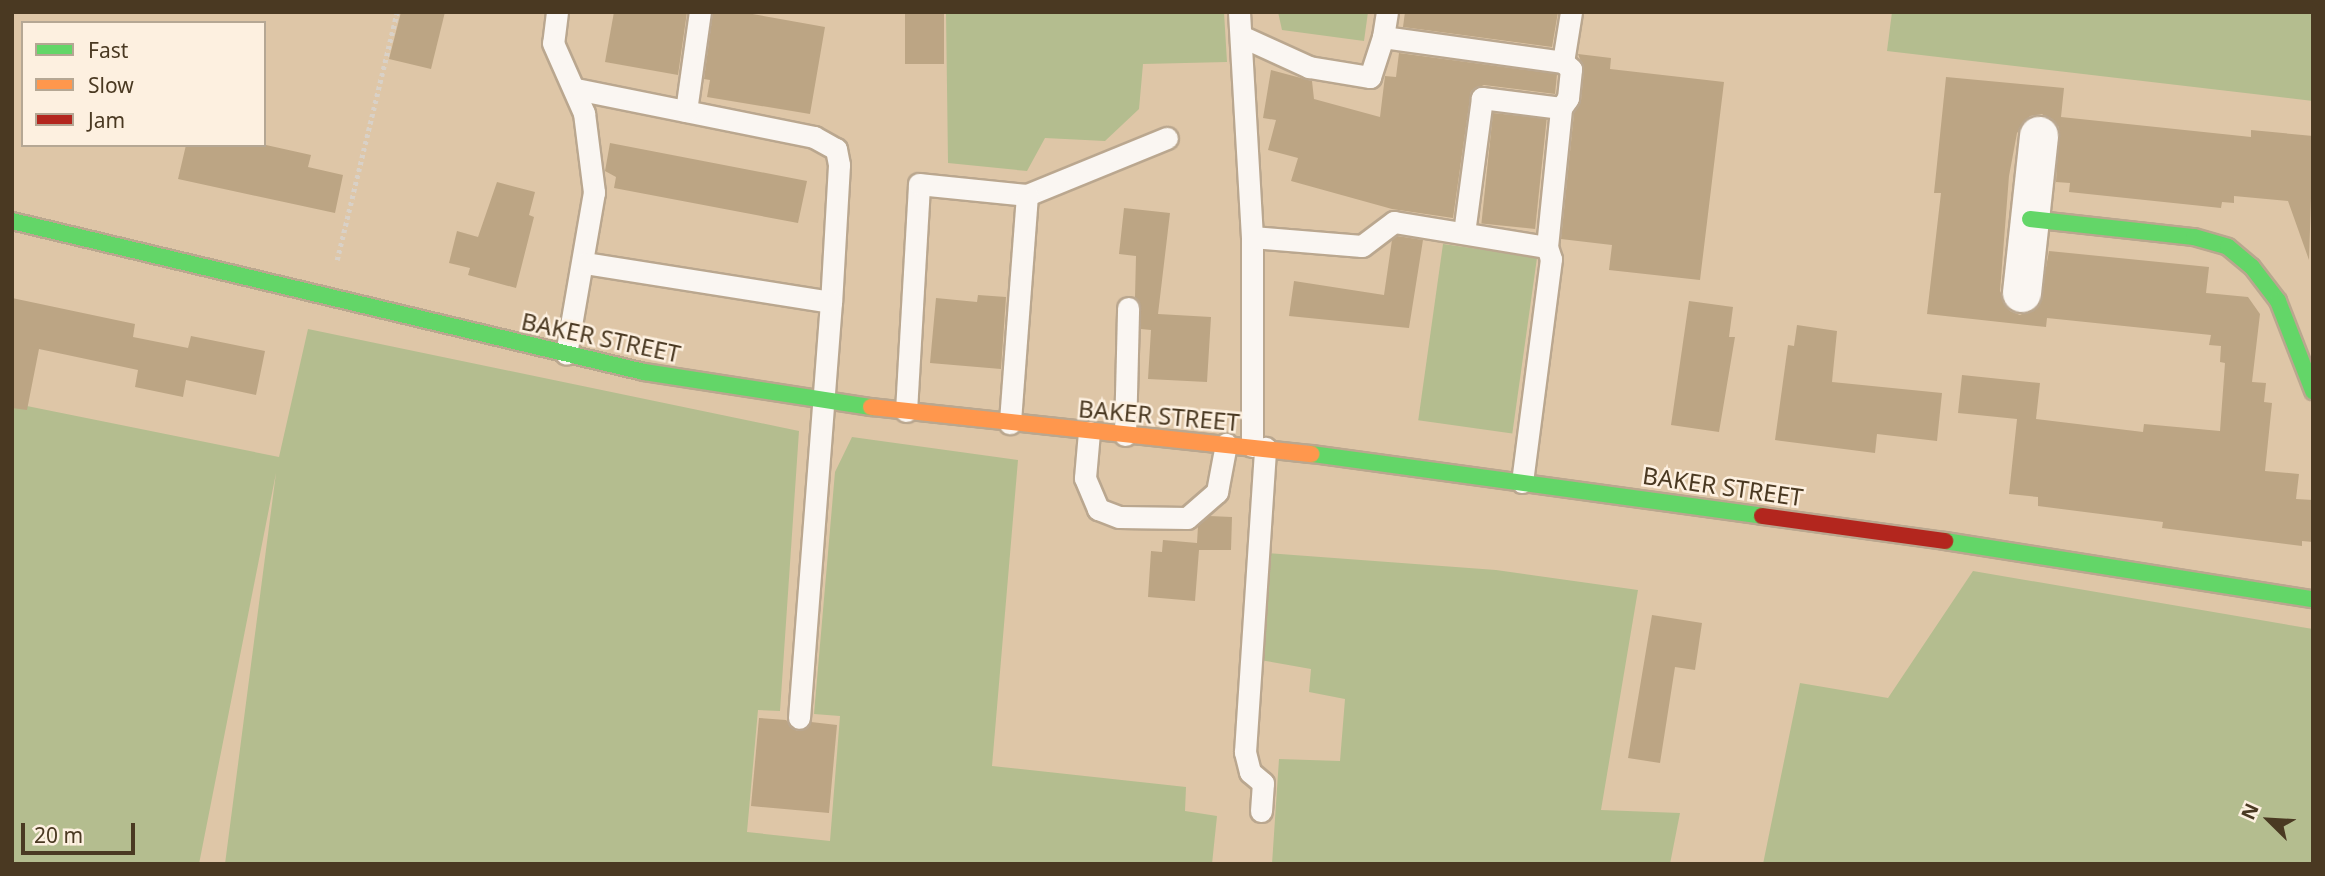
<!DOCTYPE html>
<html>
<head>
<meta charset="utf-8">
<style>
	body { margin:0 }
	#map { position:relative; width:2325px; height:876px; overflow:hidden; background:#dec6a7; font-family:"Noto Sans",sans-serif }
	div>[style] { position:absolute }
	.green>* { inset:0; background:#b4bd8f; transform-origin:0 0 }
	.building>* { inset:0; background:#bca584; transform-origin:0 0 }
	.path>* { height:4.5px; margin-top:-2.25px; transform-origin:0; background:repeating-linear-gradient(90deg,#d9d1c7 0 3.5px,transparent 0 7px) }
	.roads { filter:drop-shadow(2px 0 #baa78f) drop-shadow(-2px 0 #baa78f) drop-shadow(0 2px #baa78f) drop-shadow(0 -2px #baa78f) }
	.lane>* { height:21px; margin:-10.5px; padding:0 10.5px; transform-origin:10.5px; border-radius:10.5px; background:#faf6f2 }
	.street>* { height:38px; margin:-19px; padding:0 19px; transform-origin:19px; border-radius:19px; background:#faf6f2 }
	.fast>* { height:16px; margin:-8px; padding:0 8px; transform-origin:8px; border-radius:8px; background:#63d668 }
	.slow>* { height:16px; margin:-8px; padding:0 8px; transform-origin:8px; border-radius:8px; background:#ff974d }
	.jam>* { height:16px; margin:-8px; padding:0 8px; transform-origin:8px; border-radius:8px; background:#b3261e }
	span { translate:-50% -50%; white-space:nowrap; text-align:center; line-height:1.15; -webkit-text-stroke:5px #fdf0e0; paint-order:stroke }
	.street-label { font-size:24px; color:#4a3922 }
	.frame { position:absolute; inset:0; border:14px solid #4a3922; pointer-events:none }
	.legend { position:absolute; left:21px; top:21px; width:245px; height:126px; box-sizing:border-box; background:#fdf0e0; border:2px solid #b5a794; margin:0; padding:9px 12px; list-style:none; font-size:21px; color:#4a3922 }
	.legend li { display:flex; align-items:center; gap:14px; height:35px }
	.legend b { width:35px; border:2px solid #b5a794 }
	.north { position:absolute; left:2234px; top:785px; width:70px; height:70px; -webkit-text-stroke:5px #fdf0e0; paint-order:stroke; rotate:294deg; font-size:19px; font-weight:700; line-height:28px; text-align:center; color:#4a3922 }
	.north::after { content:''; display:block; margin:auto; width:24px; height:32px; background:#4a3922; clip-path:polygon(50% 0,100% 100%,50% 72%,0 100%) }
	.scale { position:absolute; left:21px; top:823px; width:114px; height:32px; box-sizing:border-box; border:4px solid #4a3922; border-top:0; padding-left:9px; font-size:21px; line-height:24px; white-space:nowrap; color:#4a3922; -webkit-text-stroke:5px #fdf0e0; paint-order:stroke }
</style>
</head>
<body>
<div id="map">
	<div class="green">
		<i style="clip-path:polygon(946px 12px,1224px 12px,1227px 62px,1143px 64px,1139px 109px,1105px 141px,1045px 138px,1027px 171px,948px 163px)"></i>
		<i style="clip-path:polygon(1278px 12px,1368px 12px,1364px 41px,1282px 30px)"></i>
		<i style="clip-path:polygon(1892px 12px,2313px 12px,2313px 101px,1887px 51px)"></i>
		<i style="left:1443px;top:244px;width:95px;height:178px;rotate:8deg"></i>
		<i style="clip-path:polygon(308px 329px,799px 431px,780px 711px,758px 710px,747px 832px,830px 841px,840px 716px,814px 714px,835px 472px,852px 437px,1018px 460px,992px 766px,1186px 787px,1185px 811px,1217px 816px,1212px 864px,225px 864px,276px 473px,199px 864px,12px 864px,12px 403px,279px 457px)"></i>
		<i style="clip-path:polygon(1268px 553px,1496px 570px,1638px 590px,1601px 810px,1680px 813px,1670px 864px,1272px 864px,1279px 759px,1340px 761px,1345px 699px,1309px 692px,1311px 669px,1260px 660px)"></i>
		<i style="clip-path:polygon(1973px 571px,2313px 629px,2313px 864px,1763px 864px,1800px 683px,1888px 698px)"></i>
	</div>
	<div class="building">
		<i style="clip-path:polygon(401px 12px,445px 12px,431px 69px,389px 59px)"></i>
		<i style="clip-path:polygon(614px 12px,687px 12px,678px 75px,605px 62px)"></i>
		<i style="clip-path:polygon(713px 12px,741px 12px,825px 27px,810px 114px,707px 97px,710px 80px,704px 79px)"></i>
		<i style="left:905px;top:12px;width:39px;height:52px"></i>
		<i style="clip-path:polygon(1405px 12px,1558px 12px,1552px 47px,1403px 27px)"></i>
		<i style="clip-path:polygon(1399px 53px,1557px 74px,1555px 94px,1484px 85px,1471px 91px,1453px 218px,1392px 209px,1291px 181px,1298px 158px,1268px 150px,1276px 120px,1263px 118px,1271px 70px,1312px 81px,1314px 99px,1380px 117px,1385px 76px,1396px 77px)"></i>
		<i style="clip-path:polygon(1578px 54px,1611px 58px,1610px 69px,1724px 82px,1700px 280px,1609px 270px,1612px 245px,1561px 239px,1574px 113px,1581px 100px,1584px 70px)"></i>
		<i style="clip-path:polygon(1946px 77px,2064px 88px,2061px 117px,2251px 137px,2251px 130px,2313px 136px,2309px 260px,2288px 201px,2234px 196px,2234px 203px,2222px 202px,2221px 208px,2069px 192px,2070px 183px,2056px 182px,2059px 127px,2042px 114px,2030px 116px,2017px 133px,2009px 176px,2000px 291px,2010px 311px,2020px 315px,2039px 306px,2049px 251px,2209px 267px,2206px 293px,2248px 297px,2260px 314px,2252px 382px,2266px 383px,2264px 402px,2272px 403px,2265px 471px,2299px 474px,2296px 499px,2313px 500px,2313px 542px,2302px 541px,2302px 546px,2162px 528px,2163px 522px,2038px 506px,2038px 497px,2009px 494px,2017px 419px,1958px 413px,1962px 375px,2040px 383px,2036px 419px,2143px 432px,2144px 424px,2220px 431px,2225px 363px,2220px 362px,2221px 346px,2209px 345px,2211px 335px,2047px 318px,2046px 327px,1927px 314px,1941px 193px,1934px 193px)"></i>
		<i style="left:1493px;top:113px;width:54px;height:111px;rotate:6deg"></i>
		<i style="clip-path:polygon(610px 143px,807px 181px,798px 223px,614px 188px,616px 177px,605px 171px)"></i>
		<i style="clip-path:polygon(186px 145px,266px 145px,311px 155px,308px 167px,343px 175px,335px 213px,178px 179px)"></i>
		<i style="clip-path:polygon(497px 182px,535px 192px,529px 215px,534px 217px,516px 288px,468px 275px,470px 268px,449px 263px,457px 231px,478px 237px)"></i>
		<i style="clip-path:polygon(1124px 208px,1170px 213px,1158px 314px,1211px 317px,1207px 382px,1148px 379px,1151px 330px,1141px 329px,1141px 308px,1135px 297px,1136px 256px,1119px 254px)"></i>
		<i style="clip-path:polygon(1397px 236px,1423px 240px,1409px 328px,1289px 316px,1294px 281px,1384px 295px,1392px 240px)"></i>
		<i style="clip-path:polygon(978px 295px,1006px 297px,1001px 369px,930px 363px,936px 298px,977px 302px)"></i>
		<i style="clip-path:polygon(12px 298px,135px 324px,133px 337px,188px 348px,191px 336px,265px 351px,256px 395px,186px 380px,183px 397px,135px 387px,138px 370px,39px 349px,27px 410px,12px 408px)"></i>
		<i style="clip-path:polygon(1689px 301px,1733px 307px,1729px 337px,1735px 337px,1719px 432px,1671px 425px)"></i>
		<i style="clip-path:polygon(1797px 325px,1837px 331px,1832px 382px,1942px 393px,1937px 441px,1877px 434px,1875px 453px,1775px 440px,1788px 345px,1794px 346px)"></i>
		<i style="clip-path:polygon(1209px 516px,1232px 517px,1231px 550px,1199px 550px,1195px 601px,1148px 597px,1151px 551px,1162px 552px,1163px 540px,1197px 543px,1198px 526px)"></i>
		<i style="clip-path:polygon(1652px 615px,1702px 623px,1695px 670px,1675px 667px,1660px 763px,1628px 758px)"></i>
		<i style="clip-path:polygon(759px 718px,786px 720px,797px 731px,811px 722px,837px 725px,829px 813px,751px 806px)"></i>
	</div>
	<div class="path">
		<i style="left:337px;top:260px;width:255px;rotate:-76.4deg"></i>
	</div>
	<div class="roads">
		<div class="lane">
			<i style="left:557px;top:12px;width:31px;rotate:97deg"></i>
			<i style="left:553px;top:43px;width:77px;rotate:66.1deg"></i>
			<i style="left:584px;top:113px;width:80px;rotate:82.8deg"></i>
			<i style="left:594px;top:192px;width:164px;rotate:99.8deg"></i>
			<i style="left:1239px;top:12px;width:225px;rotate:86.7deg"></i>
			<i style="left:1252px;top:237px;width:209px;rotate:90deg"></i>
			<i style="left:1241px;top:36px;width:75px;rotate:24.5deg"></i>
			<i style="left:1309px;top:67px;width:62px;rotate:9.3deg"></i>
			<i style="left:1370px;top:77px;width:42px;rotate:-72deg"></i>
			<i style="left:1383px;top:37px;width:182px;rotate:7.9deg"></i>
			<i style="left:1563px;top:62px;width:51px;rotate:-80.9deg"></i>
			<i style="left:1383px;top:37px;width:25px;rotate:-81deg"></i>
			<i style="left:576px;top:89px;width:243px;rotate:11.4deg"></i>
			<i style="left:814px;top:137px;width:25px;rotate:29deg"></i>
			<i style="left:836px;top:149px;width:16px;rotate:79deg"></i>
			<i style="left:839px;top:165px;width:137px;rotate:93.3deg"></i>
			<i style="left:831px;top:302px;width:417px;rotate:94.4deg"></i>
			<i style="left:1561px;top:108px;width:12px;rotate:-55deg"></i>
			<i style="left:1568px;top:98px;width:29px;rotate:-84deg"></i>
			<i style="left:1571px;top:69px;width:11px;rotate:-139deg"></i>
			<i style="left:686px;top:111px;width:100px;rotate:-82deg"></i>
			<i style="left:1027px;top:195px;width:151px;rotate:-22.2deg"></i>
			<i style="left:1252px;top:237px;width:110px;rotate:4.7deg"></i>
			<i style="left:1362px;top:246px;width:40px;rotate:-37deg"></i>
			<i style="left:1394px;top:222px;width:155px;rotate:9.3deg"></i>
			<i style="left:1547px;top:247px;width:140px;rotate:-84.2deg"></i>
			<i style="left:1561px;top:108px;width:80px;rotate:-172.8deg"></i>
			<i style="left:1482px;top:98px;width:136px;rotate:97.6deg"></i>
			<i style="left:585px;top:263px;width:249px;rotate:9deg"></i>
			<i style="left:906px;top:411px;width:227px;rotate:-86.7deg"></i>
			<i style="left:919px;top:184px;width:109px;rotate:5.8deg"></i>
			<i style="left:1027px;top:195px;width:229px;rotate:94.3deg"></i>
			<i style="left:1089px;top:432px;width:46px;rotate:95deg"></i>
			<i style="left:1085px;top:478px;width:34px;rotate:67deg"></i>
			<i style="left:1098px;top:509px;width:22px;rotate:21deg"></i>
			<i style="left:1119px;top:517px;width:68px;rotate:0.8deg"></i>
			<i style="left:1187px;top:518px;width:40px;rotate:-41deg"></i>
			<i style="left:1217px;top:492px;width:49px;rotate:-79.4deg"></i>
			<i style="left:1125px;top:435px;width:127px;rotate:-88.6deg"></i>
			<i style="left:1522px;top:482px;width:225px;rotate:-82.6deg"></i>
			<i style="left:1551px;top:259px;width:13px;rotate:-108deg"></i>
			<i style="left:1261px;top:811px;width:28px;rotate:-86deg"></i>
			<i style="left:1263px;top:783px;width:17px;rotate:-140deg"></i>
			<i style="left:1250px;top:772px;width:21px;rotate:-104deg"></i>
			<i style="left:1245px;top:752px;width:305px;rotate:-86.2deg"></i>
		</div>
		<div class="street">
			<i style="left:2022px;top:293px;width:158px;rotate:-83.8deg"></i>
		</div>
		<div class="fast">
			<i style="left:2030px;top:219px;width:165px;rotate:6.3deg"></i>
			<i style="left:2194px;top:237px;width:35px;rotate:16deg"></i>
			<i style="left:2228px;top:247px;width:31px;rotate:40deg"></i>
			<i style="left:2252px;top:267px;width:43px;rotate:52.6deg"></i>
			<i style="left:2278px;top:301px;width:97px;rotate:68.7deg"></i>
			<i style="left:12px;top:221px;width:650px;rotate:13.44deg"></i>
			<i style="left:644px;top:372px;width:230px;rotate:8.8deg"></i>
			<i style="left:1312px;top:454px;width:454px;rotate:7.8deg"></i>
			<i style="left:1945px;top:541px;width:373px;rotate:9deg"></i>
		</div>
		<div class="slow">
			<i style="left:871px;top:407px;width:443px;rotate:6.1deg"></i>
		</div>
		<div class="jam">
			<i style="left:1762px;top:516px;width:185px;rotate:7.8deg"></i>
		</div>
	</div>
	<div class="street-label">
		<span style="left:601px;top:337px;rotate:12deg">BAKER STREET</span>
		<span style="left:1159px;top:415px;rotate:5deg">BAKER STREET</span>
		<span style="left:1723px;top:486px;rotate:8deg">BAKER STREET</span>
	</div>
	<div class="frame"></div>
	<ul class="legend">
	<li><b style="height:9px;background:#63d668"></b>Fast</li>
	<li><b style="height:9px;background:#ff974d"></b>Slow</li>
	<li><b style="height:9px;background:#b3261e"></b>Jam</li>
	</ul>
	<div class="north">N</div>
	<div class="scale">20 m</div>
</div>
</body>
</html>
